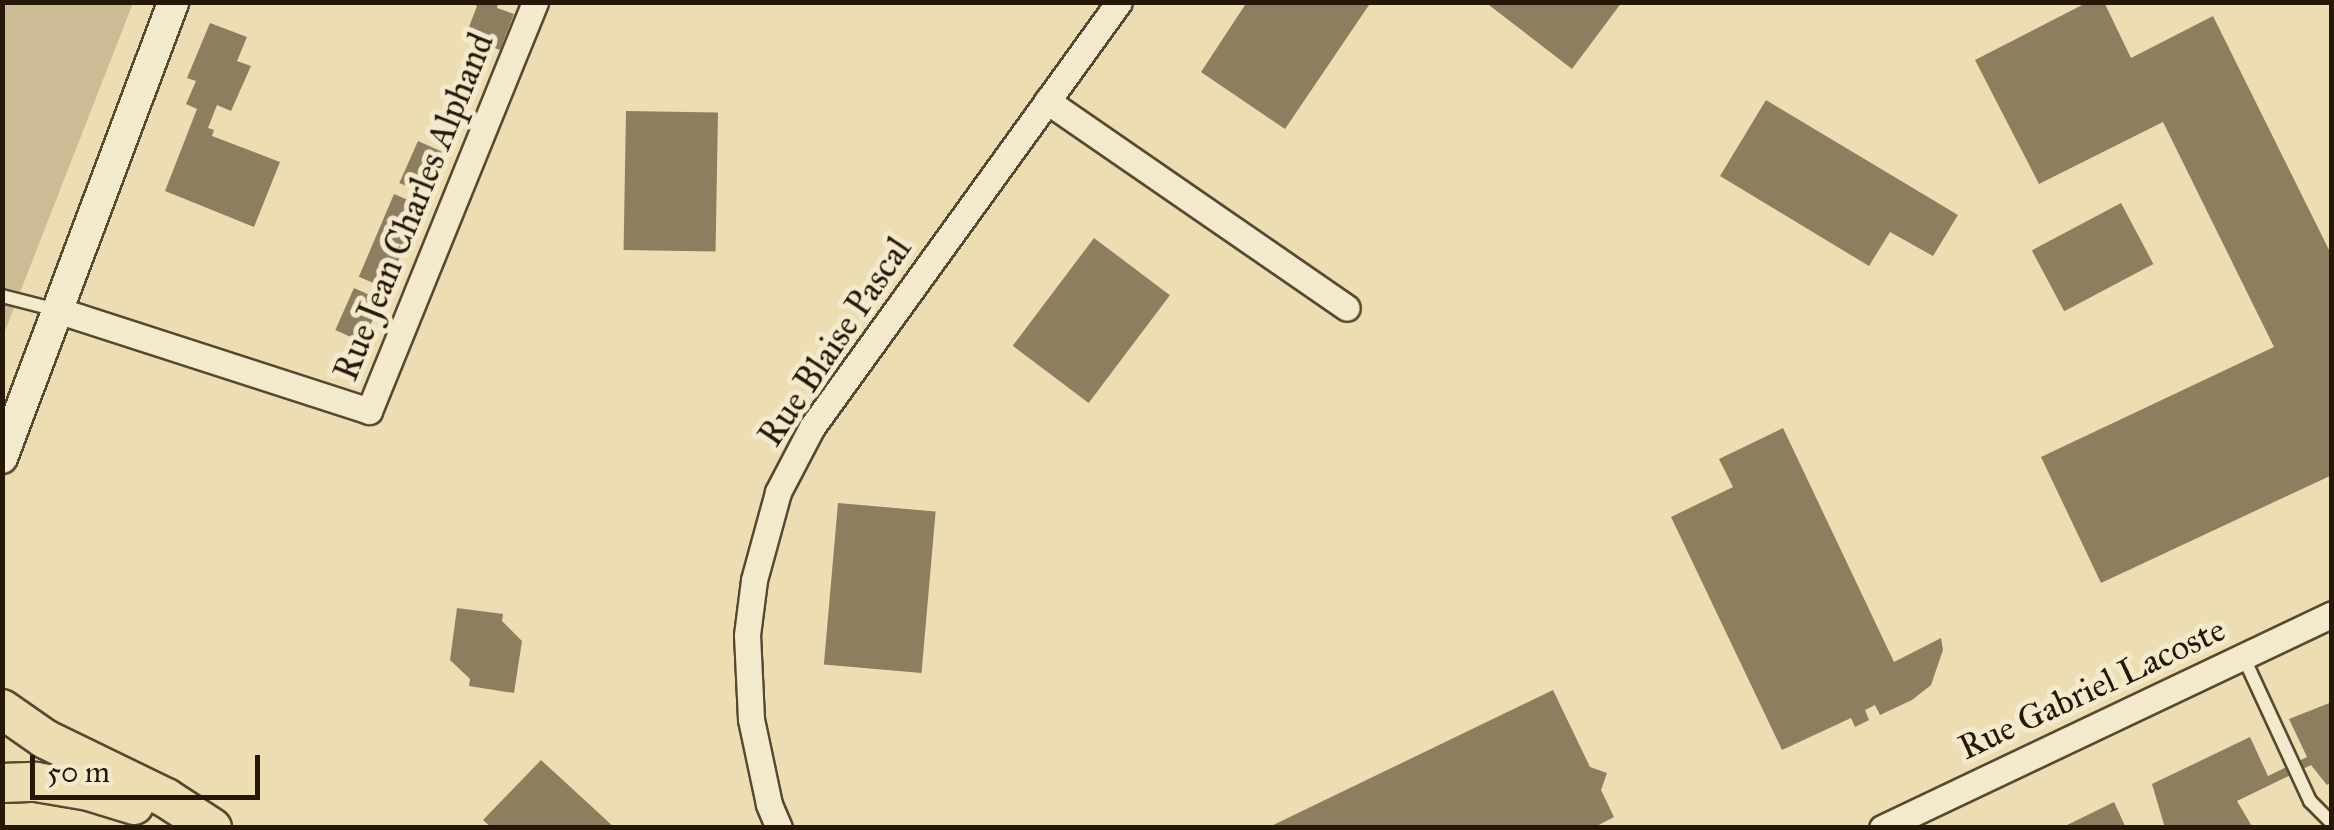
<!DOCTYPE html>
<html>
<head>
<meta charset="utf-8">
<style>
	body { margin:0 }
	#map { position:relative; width:2334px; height:830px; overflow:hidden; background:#edddb2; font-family:"IM FELL Great Primer",serif }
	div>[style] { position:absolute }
	.green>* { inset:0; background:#cbbc95 }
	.building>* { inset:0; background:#8d7e5f; transform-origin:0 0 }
	.roads { filter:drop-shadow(2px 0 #574931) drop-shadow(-2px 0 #574931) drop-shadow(0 2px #574931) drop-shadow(0 -2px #574931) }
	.service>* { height:12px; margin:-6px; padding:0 6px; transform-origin:6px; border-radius:6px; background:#f3e9cd }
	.minor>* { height:25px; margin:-12.5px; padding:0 12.5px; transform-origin:12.5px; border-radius:12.5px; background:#f3e9cd }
	.tertiary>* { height:30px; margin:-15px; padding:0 15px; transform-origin:15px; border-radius:15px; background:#f3e9cd }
	.primary>* { height:38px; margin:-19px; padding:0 19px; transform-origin:19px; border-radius:19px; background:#edddb2 }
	span { translate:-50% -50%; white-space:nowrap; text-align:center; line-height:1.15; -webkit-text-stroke:10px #f3e9cd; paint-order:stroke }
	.street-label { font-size:35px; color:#251806 }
	.frame { position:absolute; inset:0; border:5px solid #251806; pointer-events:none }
	.scale { position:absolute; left:30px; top:755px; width:230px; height:45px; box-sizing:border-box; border:5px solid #251806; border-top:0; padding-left:12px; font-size:30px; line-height:35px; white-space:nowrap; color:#251806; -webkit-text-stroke:8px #f3e9cd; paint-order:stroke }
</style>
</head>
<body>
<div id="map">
	<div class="green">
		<i style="clip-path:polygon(3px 3px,133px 3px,3px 336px)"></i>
	</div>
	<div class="building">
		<i style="clip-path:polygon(470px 2px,498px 2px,497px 8px,514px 14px,500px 50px,479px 42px,482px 32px,469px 27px,477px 6px)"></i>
		<i style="clip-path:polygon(1247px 2px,1371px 2px,1285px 129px,1201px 72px)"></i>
		<i style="clip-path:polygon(1485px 2px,1622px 2px,1572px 69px)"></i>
		<i style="clip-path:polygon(2088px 2px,2104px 2px,2131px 58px,2213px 16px,2332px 256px,2332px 475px,2101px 583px,2041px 457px,2274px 347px,2163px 122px,2039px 184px,1975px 60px)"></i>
		<i style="clip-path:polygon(210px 23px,247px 37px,237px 61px,251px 66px,231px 111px,217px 105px,208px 128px,214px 130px,212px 136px,280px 162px,254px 227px,165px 191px,197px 109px,186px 104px,196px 81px,187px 78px)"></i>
		<i style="clip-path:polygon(1766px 100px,1958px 215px,1933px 256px,1890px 232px,1869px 266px,1720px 176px)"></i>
		<i style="left:626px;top:111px;width:92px;height:139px;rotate:1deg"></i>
		<i style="left:418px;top:141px;width:30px;height:46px;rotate:24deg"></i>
		<i style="left:394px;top:194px;width:30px;height:90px;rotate:23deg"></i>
		<i style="left:2121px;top:203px;width:69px;height:101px;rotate:62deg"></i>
		<i style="left:1094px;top:238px;width:95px;height:135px;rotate:37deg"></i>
		<i style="left:354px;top:288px;width:30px;height:46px;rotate:24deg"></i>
		<i style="clip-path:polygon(1783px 428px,1894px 662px,1941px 638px,1943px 650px,1931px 685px,1912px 700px,1880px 715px,1875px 705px,1865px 710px,1869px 720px,1855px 727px,1851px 718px,1782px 750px,1671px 517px,1733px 487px,1719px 459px)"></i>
		<i style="left:838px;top:503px;width:98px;height:162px;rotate:5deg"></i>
		<i style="clip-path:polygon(457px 608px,503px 614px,502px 621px,522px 641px,514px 693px,469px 686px,470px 679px,450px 660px)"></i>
		<i style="clip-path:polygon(1553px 690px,1590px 767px,1607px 773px,1601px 790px,1614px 817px,1593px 828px,1267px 828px)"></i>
		<i style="clip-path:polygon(2332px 702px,2332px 782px,2327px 785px,2311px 765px,2237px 801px,2253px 828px,2165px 828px,2152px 784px,2250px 737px,2268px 776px,2307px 757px,2289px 719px)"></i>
		<i style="clip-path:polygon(541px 760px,615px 828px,492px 828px,483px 820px)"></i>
		<i style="clip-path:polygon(2114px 802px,2126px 828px,2061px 828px)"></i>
	</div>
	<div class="roads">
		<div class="service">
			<i style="left:2px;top:296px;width:57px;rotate:14.3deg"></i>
			<i style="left:2243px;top:656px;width:160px;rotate:65.2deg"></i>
			<i style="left:2310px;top:801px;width:31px;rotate:45deg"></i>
		</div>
		<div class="minor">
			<i style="left:1047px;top:101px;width:364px;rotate:34.6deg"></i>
			<i style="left:57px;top:310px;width:328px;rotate:17.9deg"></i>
			<i style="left:369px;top:411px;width:441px;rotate:-67.9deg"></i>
			<i style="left:779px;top:828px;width:26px;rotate:-113deg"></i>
			<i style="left:769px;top:804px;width:87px;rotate:-102deg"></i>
			<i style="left:751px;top:719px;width:84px;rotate:-92.7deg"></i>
			<i style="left:747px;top:635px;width:55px;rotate:-82.7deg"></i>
			<i style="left:754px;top:580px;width:91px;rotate:-74.7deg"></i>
			<i style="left:778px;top:492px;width:73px;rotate:-62.4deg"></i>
			<i style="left:812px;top:427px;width:524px;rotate:-54.16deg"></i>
			<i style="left:1882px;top:828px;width:498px;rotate:-25.4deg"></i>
		</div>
		<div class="tertiary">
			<i style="left:2px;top:458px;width:487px;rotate:-69.4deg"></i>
		</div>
		<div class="primary">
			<i style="left:2px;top:709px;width:52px;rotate:34.9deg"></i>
			<i style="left:45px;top:739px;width:135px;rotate:26deg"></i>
			<i style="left:166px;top:798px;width:55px;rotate:33.1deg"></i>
			<i style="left:2px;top:783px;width:34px;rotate:-2deg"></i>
			<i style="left:36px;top:782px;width:54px;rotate:9.6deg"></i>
			<i style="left:89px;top:791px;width:47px;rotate:17.3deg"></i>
		</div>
	</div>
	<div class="street-label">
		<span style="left:414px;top:207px;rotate:-68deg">Rue Jean Charles Alphand</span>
		<span style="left:835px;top:342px;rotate:-56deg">Rue Blaise Pascal</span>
		<span style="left:2092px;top:689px;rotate:-25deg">Rue Gabriel Lacoste</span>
	</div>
	<div class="frame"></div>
	<div class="scale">50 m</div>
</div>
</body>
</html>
